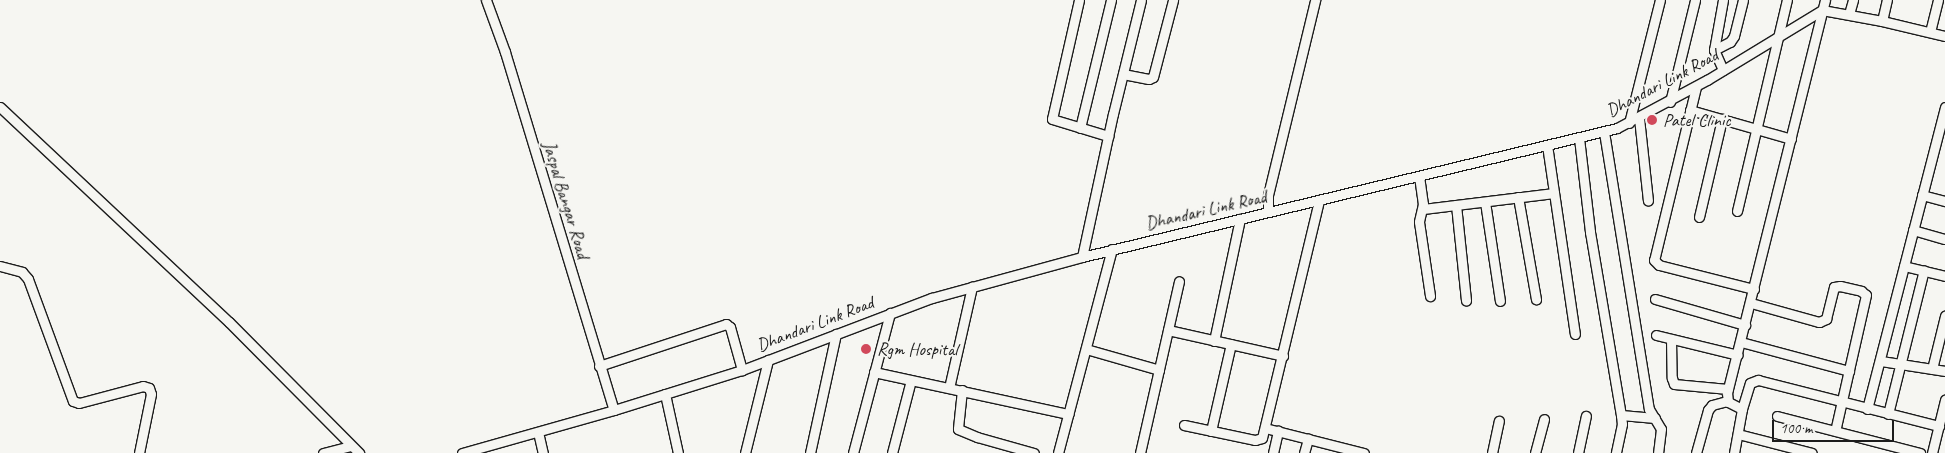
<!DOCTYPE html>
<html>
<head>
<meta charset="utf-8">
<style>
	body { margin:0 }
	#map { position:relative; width:1945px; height:453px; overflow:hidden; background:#f6f6f2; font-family:Caveat,sans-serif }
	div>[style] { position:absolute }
	.roads { filter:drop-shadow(1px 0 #1c1c1c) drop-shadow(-1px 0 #1c1c1c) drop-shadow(0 1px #1c1c1c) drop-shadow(0 -1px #1c1c1c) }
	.minor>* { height:9px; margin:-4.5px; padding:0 4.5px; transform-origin:4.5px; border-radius:4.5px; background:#f6f6f2 }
	.dots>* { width:14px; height:14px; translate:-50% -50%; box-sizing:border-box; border:2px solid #f6f6f2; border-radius:50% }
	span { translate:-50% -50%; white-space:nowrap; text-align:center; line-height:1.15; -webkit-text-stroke:4px #f6f6f2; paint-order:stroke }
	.street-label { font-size:18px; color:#1c1c1c }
	.poi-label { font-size:18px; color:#1c1c1c }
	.left { translate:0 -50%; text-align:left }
	.scale { position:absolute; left:1772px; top:420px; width:122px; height:22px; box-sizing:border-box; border:2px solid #1c1c1c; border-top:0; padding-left:6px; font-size:15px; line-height:18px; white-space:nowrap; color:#1c1c1c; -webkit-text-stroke:4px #f6f6f2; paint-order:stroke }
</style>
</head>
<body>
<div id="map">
	<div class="roads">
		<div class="minor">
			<i style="left:486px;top:0;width:55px;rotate:69.9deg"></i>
			<i style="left:505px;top:52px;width:374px;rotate:73.1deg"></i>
			<i style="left:1079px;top:0;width:122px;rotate:102.8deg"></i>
			<i style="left:1052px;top:119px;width:59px;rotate:16.9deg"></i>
			<i style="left:1849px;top:14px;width:15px;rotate:-74deg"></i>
			<i style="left:1882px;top:21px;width:22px;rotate:-77deg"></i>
			<i style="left:1930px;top:32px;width:33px;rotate:-76deg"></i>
			<i style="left:1714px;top:50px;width:18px;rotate:-27deg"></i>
			<i style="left:1730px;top:42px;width:7px;rotate:-56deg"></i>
			<i style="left:1734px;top:36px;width:37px;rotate:-76deg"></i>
			<i style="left:1723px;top:70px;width:22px;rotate:-114deg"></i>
			<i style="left:1714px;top:50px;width:51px;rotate:-79.8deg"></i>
			<i style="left:1123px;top:74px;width:26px;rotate:11deg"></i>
			<i style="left:1149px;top:79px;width:4px;rotate:-27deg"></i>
			<i style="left:1153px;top:77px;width:80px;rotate:-75.4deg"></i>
			<i style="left:1696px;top:87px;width:178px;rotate:103.6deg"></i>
			<i style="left:1654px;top:260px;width:7px;rotate:45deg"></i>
			<i style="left:1659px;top:265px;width:98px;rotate:14.2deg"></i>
			<i style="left:1670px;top:102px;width:105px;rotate:-76.2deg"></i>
			<i style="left:0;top:107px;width:314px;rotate:43.2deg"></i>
			<i style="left:229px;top:322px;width:185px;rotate:45.2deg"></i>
			<i style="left:1690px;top:110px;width:105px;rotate:16deg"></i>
			<i style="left:1639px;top:118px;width:83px;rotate:83.8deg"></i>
			<i style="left:1629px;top:123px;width:127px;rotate:-75.9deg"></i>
			<i style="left:1080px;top:128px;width:132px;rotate:-76.4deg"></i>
			<i style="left:1604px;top:132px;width:281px;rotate:80.8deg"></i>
			<i style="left:1649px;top:409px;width:23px;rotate:59deg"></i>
			<i style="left:1661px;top:429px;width:24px;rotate:97deg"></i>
			<i style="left:1579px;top:138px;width:95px;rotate:83.3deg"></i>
			<i style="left:1590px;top:232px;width:186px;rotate:80.4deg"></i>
			<i style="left:1621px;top:415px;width:9px;rotate:84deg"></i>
			<i style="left:1622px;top:424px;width:30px;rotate:102deg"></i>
			<i style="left:1547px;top:145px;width:191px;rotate:81.6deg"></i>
			<i style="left:1419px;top:176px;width:28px;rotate:82deg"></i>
			<i style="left:1423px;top:204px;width:18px;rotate:103deg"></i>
			<i style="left:1419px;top:222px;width:75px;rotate:81.5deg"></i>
			<i style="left:1922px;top:195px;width:24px;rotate:15deg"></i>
			<i style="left:1518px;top:197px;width:104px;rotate:80deg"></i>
			<i style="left:1485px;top:202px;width:100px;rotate:81.4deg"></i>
			<i style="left:1456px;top:205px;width:96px;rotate:84deg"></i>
			<i style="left:1423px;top:209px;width:132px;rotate:-7deg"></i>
			<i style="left:1737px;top:211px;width:217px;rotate:-76.7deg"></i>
			<i style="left:1268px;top:212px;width:17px;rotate:-90deg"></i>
			<i style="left:1268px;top:195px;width:201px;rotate:-76.4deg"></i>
			<i style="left:1699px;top:217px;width:101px;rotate:-76.8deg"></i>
			<i style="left:1913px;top:230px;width:33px;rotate:16deg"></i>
			<i style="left:1082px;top:257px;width:146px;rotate:-77.8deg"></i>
			<i style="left:1113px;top:114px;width:117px;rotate:-76.2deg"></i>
			<i style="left:0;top:266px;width:23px;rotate:15deg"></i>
			<i style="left:22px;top:272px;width:9px;rotate:49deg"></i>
			<i style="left:28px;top:279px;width:130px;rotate:69.8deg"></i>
			<i style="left:73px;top:401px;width:6px;rotate:18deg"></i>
			<i style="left:79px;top:403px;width:66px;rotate:-14.9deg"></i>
			<i style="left:143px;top:386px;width:6px;rotate:18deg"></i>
			<i style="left:149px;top:388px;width:6px;rotate:72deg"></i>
			<i style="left:151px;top:394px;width:60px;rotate:101.5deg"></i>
			<i style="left:1904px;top:266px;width:42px;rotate:13.7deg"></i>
			<i style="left:1655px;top:299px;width:94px;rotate:16.1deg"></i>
			<i style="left:1751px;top:303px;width:71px;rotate:15.6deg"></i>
			<i style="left:1819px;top:322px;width:8px;rotate:-23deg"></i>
			<i style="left:1826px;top:319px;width:33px;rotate:-76deg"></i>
			<i style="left:1834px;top:287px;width:6px;rotate:-9deg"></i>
			<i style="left:1840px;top:286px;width:22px;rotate:13deg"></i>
			<i style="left:1861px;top:291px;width:6px;rotate:39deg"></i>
			<i style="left:1866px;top:295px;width:139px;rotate:102.8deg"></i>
			<i style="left:1168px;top:330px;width:118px;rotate:12.7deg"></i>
			<i style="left:1656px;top:335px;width:84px;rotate:13.7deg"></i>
			<i style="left:1671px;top:339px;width:39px;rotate:89deg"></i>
			<i style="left:1672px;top:378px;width:6px;rotate:72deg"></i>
			<i style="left:1674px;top:384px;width:54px;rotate:5.3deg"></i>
			<i style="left:1214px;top:341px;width:125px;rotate:-78deg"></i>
			<i style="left:1741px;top:342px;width:112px;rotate:15deg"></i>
			<i style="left:1086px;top:349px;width:76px;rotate:16deg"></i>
			<i style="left:1881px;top:361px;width:65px;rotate:8.9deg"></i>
			<i style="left:599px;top:366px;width:134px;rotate:-18.3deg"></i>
			<i style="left:726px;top:324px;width:5px;rotate:37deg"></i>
			<i style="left:730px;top:327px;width:45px;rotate:74.4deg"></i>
			<i style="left:1932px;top:369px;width:55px;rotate:-76.2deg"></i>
			<i style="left:874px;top:372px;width:199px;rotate:12.2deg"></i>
			<i style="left:949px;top:388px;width:104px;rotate:-77.2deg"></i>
			<i style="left:962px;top:390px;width:39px;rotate:96deg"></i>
			<i style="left:958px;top:429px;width:21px;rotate:23deg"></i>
			<i style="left:977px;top:437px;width:59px;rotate:15.7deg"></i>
			<i style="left:665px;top:394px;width:60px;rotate:77.6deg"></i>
			<i style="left:1742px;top:409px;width:27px;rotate:-73deg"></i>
			<i style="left:1750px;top:383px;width:9px;rotate:-21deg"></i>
			<i style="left:1758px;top:380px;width:187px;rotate:14.3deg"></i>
			<i style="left:1867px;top:409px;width:312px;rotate:-75.5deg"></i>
			<i style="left:1888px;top:414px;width:148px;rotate:-76deg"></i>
			<i style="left:1621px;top:415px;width:34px;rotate:5deg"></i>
			<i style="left:1777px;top:416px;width:148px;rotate:14.5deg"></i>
			<i style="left:1184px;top:425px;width:73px;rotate:11.9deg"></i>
			<i style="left:1255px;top:440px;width:7px;rotate:-16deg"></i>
			<i style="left:1262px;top:438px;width:245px;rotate:-76.5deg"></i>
			<i style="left:1265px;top:428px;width:102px;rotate:14.2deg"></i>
			<i style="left:1211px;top:431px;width:89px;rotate:-77.1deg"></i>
			<i style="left:538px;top:432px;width:22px;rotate:77deg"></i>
			<i style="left:1738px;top:434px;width:76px;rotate:14.4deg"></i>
			<i style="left:323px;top:453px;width:29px;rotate:-14deg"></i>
			<i style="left:462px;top:453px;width:158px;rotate:-15.8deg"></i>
			<i style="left:614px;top:410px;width:134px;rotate:-17.4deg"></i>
			<i style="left:742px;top:370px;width:203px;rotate:-20.8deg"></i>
			<i style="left:932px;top:298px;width:156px;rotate:-15.3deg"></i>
			<i style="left:1082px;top:257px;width:550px;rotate:-13.56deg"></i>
			<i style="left:1617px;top:128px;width:102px;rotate:-28.1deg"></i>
			<i style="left:1707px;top:80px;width:135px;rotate:-31.3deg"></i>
			<i style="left:1822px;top:10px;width:61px;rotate:10.4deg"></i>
			<i style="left:1882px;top:21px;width:65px;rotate:13.4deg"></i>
			<i style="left:745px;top:453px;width:96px;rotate:-76.1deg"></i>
			<i style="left:810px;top:453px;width:122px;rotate:-77.7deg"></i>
			<i style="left:853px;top:453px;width:145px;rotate:-75.2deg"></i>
			<i style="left:892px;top:453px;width:75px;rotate:-75.4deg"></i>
			<i style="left:1058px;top:453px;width:211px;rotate:-75.2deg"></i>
			<i style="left:1140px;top:453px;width:176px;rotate:-77.2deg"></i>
			<i style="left:1273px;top:453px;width:23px;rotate:-77deg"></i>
			<i style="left:1304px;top:453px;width:15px;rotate:-74deg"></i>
			<i style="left:1492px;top:453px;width:33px;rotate:-78deg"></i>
			<i style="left:1535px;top:453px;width:35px;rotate:-75deg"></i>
			<i style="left:1578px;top:453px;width:38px;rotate:-78deg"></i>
			<i style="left:1696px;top:453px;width:45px;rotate:-74.4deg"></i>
			<i style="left:1708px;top:410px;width:6px;rotate:-51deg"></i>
			<i style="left:1712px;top:405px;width:16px;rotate:-15deg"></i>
			<i style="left:1734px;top:453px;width:45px;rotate:-79.7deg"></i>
			<i style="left:1742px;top:409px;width:16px;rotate:-153deg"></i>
			<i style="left:1728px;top:402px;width:9px;rotate:-96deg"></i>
			<i style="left:1727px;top:393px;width:405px;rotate:-76deg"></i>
			<i style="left:1932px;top:453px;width:55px;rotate:-76.2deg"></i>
		</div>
	</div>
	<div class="dots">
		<i style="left:1652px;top:120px;background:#d1495b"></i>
		<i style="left:866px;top:349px;background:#d1495b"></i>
	</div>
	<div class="street-label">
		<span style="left:1662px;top:83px;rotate:-28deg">Dhandari Link Road</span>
		<span style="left:566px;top:200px;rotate:73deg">Jaspal Bangar Road</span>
		<span style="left:1206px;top:210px;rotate:-13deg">Dhandari Link Road</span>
		<span style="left:815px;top:324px;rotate:-21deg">Dhandari Link Road</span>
	</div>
	<div class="poi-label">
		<span class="left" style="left:1663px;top:120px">Patel Clinic</span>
		<span class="left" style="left:877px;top:349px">Rgm Hospital</span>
	</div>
	<div class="scale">100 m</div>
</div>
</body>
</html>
